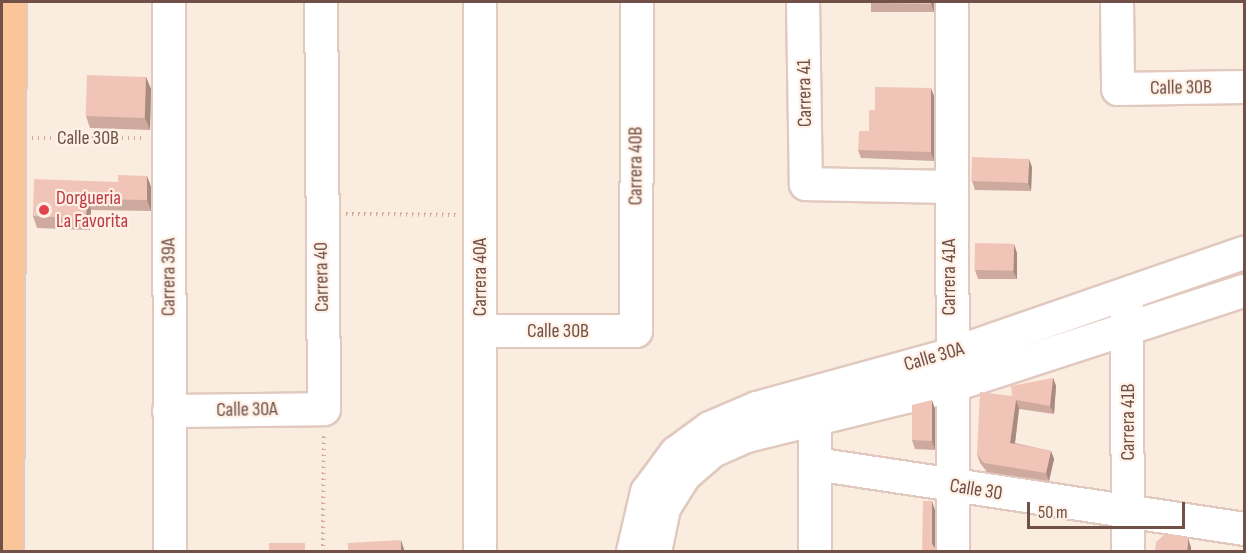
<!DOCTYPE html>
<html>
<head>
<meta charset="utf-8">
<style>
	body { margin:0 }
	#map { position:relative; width:1246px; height:553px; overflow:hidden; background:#fbece0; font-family:"Sofia Sans Condensed",sans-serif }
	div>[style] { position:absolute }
	.path>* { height:4px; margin-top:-2px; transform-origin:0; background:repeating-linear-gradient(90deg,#d4a99c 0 1.5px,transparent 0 6px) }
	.roads { filter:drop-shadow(2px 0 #e1c9bf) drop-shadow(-2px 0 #e1c9bf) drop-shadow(0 2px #e1c9bf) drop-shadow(0 -2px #e1c9bf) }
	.minor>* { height:32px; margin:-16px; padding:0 16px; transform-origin:16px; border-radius:16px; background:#fff }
	.major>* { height:33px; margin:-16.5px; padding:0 16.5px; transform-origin:16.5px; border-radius:16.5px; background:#f9c599 }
	.wall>* { inset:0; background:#cea99e; transform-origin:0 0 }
	.shaded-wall>* { inset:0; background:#a88a81 }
	.building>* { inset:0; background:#f0c5b8; transform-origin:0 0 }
	.dots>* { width:16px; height:16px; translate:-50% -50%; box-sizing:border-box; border:3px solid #fff1e6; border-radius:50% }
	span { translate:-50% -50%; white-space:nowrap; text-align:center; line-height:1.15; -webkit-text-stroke:4.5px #fff1e6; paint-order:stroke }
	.street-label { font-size:20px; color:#715048 }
	.health-label { font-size:20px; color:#be3a42 }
	.left { translate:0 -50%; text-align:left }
	.frame { position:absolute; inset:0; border:3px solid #715048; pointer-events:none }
	.scale { position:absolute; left:1027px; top:502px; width:158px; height:27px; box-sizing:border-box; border:3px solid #715048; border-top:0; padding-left:8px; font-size:18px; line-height:21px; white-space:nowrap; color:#715048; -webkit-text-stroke:4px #fff1e6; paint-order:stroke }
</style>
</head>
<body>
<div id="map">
	<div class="path">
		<i style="left:32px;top:138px;width:113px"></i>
		<i style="left:346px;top:214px;width:110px;rotate:0.5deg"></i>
		<i style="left:323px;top:552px;width:118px;rotate:-89.5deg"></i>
	</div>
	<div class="roads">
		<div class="minor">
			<i style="left:169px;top:2px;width:550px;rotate:89.9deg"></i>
			<i style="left:803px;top:2px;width:182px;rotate:89.1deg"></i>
			<i style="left:806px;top:184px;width:143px;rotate:1.2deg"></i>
			<i style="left:952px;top:2px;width:550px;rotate:89.9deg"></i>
			<i style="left:1117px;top:2px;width:87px;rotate:89.3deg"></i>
			<i style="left:1118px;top:89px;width:126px;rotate:-0.9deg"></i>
			<i style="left:1127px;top:309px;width:243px;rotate:89.8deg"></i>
			<i style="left:481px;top:331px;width:155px"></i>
			<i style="left:636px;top:331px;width:329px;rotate:-89.8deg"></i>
			<i style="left:169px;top:411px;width:155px;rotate:-0.7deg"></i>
			<i style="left:324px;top:409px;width:407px;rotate:-90.4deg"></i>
			<i style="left:815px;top:464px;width:434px;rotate:8.6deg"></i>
			<i style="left:480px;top:552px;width:550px;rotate:-90deg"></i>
			<i style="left:633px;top:552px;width:62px;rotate:-76.9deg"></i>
			<i style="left:647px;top:492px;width:49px;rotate:-53.4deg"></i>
			<i style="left:676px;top:453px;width:42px;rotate:-36.3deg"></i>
			<i style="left:710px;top:428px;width:51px;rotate:-23.1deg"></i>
			<i style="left:757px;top:408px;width:199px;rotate:-15.4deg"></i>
			<i style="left:949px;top:355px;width:312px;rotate:-19.1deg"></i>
			<i style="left:655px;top:552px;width:45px;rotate:-78.4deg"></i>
			<i style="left:664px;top:508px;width:39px;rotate:-58deg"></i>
			<i style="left:685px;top:475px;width:37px;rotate:-41deg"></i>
			<i style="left:713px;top:451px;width:37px;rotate:-24deg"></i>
			<i style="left:747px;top:436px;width:210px;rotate:-13.8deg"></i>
			<i style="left:951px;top:386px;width:308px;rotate:-18deg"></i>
			<i style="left:815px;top:552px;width:156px;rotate:-90deg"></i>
		</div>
		<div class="major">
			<i style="left:6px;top:552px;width:550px;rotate:-89.69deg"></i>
		</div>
	</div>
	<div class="wall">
		<i style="left:871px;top:2px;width:63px;height:10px"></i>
		<i style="clip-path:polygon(146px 77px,151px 89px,150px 130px,90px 128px,86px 116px)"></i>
		<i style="clip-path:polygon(934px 96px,934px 161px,861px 158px,858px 150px,869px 131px,875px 110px)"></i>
		<i style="clip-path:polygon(1032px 167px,1031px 191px,975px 190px,972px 181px)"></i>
		<i style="clip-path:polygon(147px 176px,151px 187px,151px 211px,91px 210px,90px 230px,37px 228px,33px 216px,118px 182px)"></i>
		<i style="clip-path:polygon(1017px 253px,1017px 279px,978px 279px,975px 270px)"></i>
		<i style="clip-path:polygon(1053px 378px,1056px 386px,1054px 414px,1019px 409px,1015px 443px,1051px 451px,1054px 459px,1049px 481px,987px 472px,980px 463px,977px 454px,1012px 396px)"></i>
		<i style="clip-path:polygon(935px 409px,935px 450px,915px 449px,912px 440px)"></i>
	</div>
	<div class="shaded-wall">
		<i style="clip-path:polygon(931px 2px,934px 2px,934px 12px,931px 4px)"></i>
		<i style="clip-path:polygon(146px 77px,151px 89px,150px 130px,145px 118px)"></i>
		<i style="clip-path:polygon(931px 88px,934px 96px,934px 161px,931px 152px)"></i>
		<i style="clip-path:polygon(1029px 159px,1032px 167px,1031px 191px,1028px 182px)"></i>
		<i style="clip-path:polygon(147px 176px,151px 187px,151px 211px,147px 200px)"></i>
		<i style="clip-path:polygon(87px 199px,91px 210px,90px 230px,86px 219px)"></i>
		<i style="clip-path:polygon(1014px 244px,1017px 253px,1017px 279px,1013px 271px)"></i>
		<i style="clip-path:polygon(1053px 378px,1056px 386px,1054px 414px,1050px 406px)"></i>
		<i style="clip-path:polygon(932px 400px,935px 409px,935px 450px,932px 441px)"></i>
		<i style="clip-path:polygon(1016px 400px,1019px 409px,1014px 451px,1010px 443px)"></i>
		<i style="clip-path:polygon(1051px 451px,1054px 459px,1049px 481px,1046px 473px)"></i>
		<i style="clip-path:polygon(932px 501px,935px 510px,935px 552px,932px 544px)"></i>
		<i style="clip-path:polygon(1188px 538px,1191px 547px,1191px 552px,1187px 552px)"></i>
		<i style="clip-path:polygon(401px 540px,404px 549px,404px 552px,401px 552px)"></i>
	</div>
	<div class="building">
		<i style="clip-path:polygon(871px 2px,931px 2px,931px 4px,871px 3px)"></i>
		<i style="left:87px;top:75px;width:59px;height:41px;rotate:2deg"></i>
		<i style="clip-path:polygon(875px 87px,931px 88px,931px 152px,858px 150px,859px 131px,869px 131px,869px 110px,875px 110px)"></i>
		<i style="left:972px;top:157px;width:57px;height:24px;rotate:2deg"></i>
		<i style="clip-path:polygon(118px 175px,147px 176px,147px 200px,87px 199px,86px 219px,33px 216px,34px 179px,118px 182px)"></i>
		<i style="left:975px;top:243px;width:39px;height:27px;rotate:1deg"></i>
		<i style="clip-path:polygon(1053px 378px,1050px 406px,1016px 400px,1010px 443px,1051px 451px,1046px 473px,984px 463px,977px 454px,980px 392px,1012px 396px,1011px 386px)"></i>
		<i style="clip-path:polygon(932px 400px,932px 441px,912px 440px,912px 405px)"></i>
		<i style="clip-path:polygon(923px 501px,932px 501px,932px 544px,938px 552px,922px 552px)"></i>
		<i style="clip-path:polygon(1165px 534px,1188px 538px,1187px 552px,1155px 552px,1156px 542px)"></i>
		<i style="clip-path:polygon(401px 540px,401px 552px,348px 552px,348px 543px)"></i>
		<i style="left:305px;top:543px;width:9px;height:36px;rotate:90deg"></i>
	</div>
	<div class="dots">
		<i style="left:44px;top:210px;background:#e0444e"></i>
	</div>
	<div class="street-label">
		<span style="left:1181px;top:88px;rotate:-1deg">Calle 30B</span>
		<span style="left:805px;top:93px;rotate:-91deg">Carrera 41</span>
		<span style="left:88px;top:138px">Calle 30B</span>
		<span style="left:636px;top:166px;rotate:-90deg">Carrera 40B</span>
		<span style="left:169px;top:277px;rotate:-90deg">Carrera 39A</span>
		<span style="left:322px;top:277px;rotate:-91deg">Carrera 40</span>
		<span style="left:480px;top:277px;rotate:-90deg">Carrera 40A</span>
		<span style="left:949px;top:277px;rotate:-90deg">Carrera 41A</span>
		<span style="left:558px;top:331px">Calle 30B</span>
		<span style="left:934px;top:357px;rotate:-16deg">Calle 30A</span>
		<span style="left:247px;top:410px;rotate:-1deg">Calle 30A</span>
		<span style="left:1128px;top:422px;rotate:-90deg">Carrera 41B</span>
		<span style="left:976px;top:490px;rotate:9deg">Calle 30</span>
	</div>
	<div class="health-label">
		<span class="left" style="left:56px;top:210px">Dorgueria<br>La Favorita</span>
	</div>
	<div class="frame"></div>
	<div class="scale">50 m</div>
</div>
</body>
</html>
